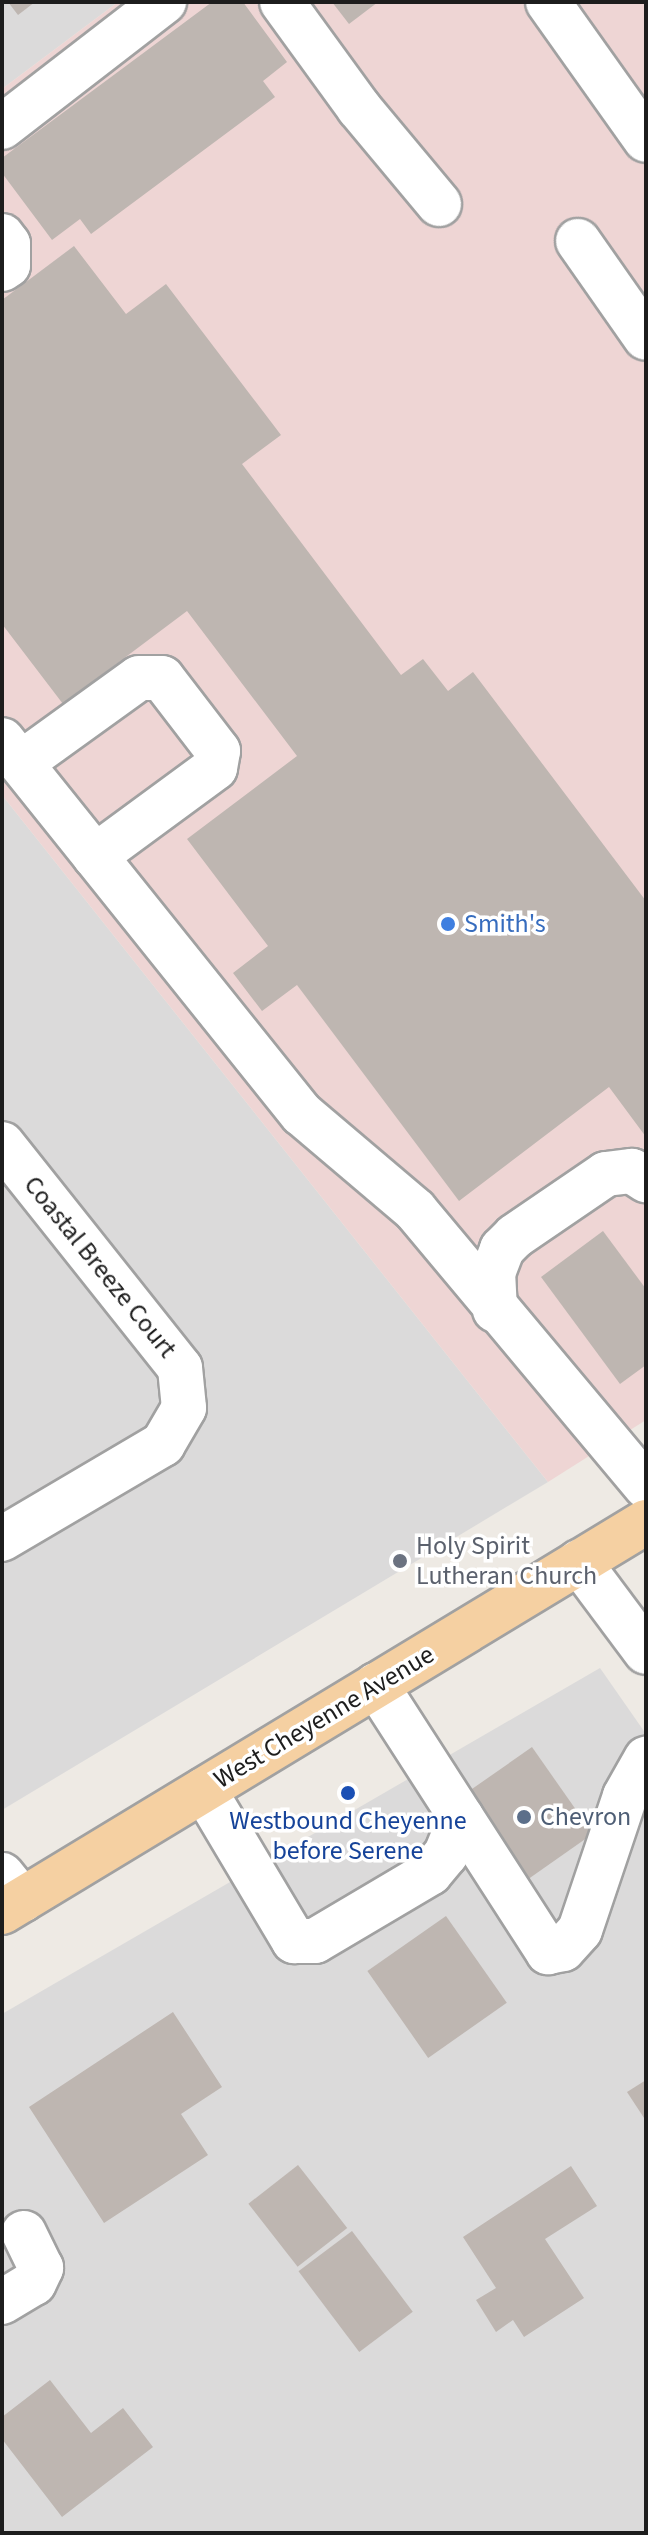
<!DOCTYPE html>
<html>
<head>
<meta charset="utf-8">
<style>
	body { margin:0 }
	#map { position:relative; width:648px; height:2535px; overflow:hidden; background:#eeeae4; font-family:"Source Sans 3",sans-serif }
	div>[style] { position:absolute }
	.residential>* { inset:0; background:#dbdada }
	.commercial>* { inset:0; background:#eed5d4 }
	.building>* { inset:0; background:#beb6b1; transform-origin:0 0 }
	.roads { filter:drop-shadow(2px 0 #a1a1a1) drop-shadow(-2px 0 #a1a1a1) drop-shadow(0 2px #a1a1a1) drop-shadow(0 -2px #a1a1a1) }
	.minor>* { height:44px; margin:-22px; padding:0 22px; transform-origin:22px; border-radius:22px; background:#fff }
	.major>* { height:44px; margin:-22px; padding:0 22px; transform-origin:22px; border-radius:22px; background:#f5d0a2 }
	.dots>* { width:22px; height:22px; translate:-50% -50%; box-sizing:border-box; border:4px solid #fff; border-radius:50% }
	span { translate:-50% -50%; white-space:nowrap; text-align:center; line-height:1.15; -webkit-text-stroke:7px #fff; paint-order:stroke }
	.shop-label { font-size:26px; color:#366cbe }
	.left { translate:0 -50%; text-align:left }
	.street-label { font-size:26px; color:#1d1d1d }
	.worship-label { font-size:26px; color:#5b616d }
	.service-label { font-size:26px; color:#4e5e75 }
	.transit-label { font-size:26px; color:#164399 }
	.frame { position:absolute; inset:0; border:4px solid #1d1d1d; pointer-events:none }
</style>
</head>
<body>
<div id="map">
	<div class="residential">
		<i style="clip-path:polygon(2px 2px,118px 2px,2px 89px)"></i>
		<i style="clip-path:polygon(2px 795px,548px 1482px,2px 1810px)"></i>
		<i style="clip-path:polygon(600px 1668px,646px 1734px,646px 2533px,2px 2533px,2px 2014px)"></i>
	</div>
	<div class="commercial">
		<i style="clip-path:polygon(118px 2px,646px 2px,646px 1420px,548px 1482px,2px 795px,2px 89px)"></i>
	</div>
	<div class="building">
		<i style="clip-path:polygon(8px 2px,35px 2px,18px 15px)"></i>
		<i style="clip-path:polygon(212px 2px,243px 2px,287px 62px,263px 81px,275px 97px,91px 234px,80px 219px,52px 240px,2px 173px,2px 158px)"></i>
		<i style="clip-path:polygon(332px 2px,378px 2px,349px 24px)"></i>
		<i style="clip-path:polygon(74px 246px,126px 314px,166px 284px,281px 435px,242px 464px,401px 675px,423px 659px,448px 691px,473px 672px,646px 901px,646px 1137px,609px 1087px,459px 1201px,297px 985px,262px 1011px,233px 973px,268px 946px,187px 839px,297px 756px,187px 611px,63px 704px,2px 624px,2px 300px)"></i>
		<i style="clip-path:polygon(603px 1231px,646px 1289px,646px 1365px,620px 1384px,541px 1277px)"></i>
		<i style="left:532px;top:1747px;width:106px;height:83px;rotate:55deg"></i>
		<i style="left:446px;top:1916px;width:106px;height:96px;rotate:55deg"></i>
		<i style="clip-path:polygon(173px 2012px,222px 2087px,181px 2114px,208px 2155px,104px 2223px,29px 2107px)"></i>
		<i style="clip-path:polygon(646px 2080px,646px 2121px,627px 2092px)"></i>
		<i style="left:298px;top:2165px;width:80px;height:63px;rotate:52deg"></i>
		<i style="clip-path:polygon(571px 2166px,597px 2206px,545px 2239px,584px 2298px,524px 2337px,513px 2320px,496px 2332px,476px 2300px,496px 2288px,463px 2237px)"></i>
		<i style="left:352px;top:2231px;width:101px;height:67px;rotate:53deg"></i>
		<i style="clip-path:polygon(50px 2380px,91px 2433px,123px 2408px,153px 2447px,62px 2517px,2px 2439px,2px 2417px)"></i>
	</div>
	<div class="roads">
		<div class="minor">
			<i style="left:282px;top:2px;width:131px;rotate:54deg"></i>
			<i style="left:359px;top:108px;width:125px;rotate:50.2deg"></i>
			<i style="left:548px;top:2px;width:169px;rotate:54.6deg"></i>
			<i style="left:2px;top:127px;width:205px;rotate:-37.7deg"></i>
			<i style="left:2px;top:236px;width:10px;rotate:53deg"></i>
			<i style="left:8px;top:244px;width:21px;rotate:90deg"></i>
			<i style="left:8px;top:265px;width:7px;rotate:146deg"></i>
			<i style="left:578px;top:241px;width:118px;rotate:55deg"></i>
			<i style="left:2px;top:740px;width:479px;rotate:51.3deg"></i>
			<i style="left:302px;top:1114px;width:148px;rotate:40.3deg"></i>
			<i style="left:415px;top:1210px;width:360px;rotate:50.1deg"></i>
			<i style="left:21px;top:763px;width:145px;rotate:-35.8deg"></i>
			<i style="left:139px;top:678px;width:23px"></i>
			<i style="left:162px;top:678px;width:92px;rotate:52.5deg"></i>
			<i style="left:218px;top:751px;width:17px;rotate:100deg"></i>
			<i style="left:215px;top:768px;width:149px;rotate:143.7deg"></i>
			<i style="left:2px;top:1144px;width:286px;rotate:51.5deg"></i>
			<i style="left:180px;top:1368px;width:40px;rotate:84.3deg"></i>
			<i style="left:184px;top:1408px;width:42px;rotate:120.3deg"></i>
			<i style="left:163px;top:1444px;width:187px;rotate:149.5deg"></i>
			<i style="left:495px;top:1310px;width:37px;rotate:-93deg"></i>
			<i style="left:493px;top:1273px;width:26px;rotate:-69deg"></i>
			<i style="left:502px;top:1249px;width:18px;rotate:-45deg"></i>
			<i style="left:515px;top:1236px;width:110px;rotate:-34.3deg"></i>
			<i style="left:606px;top:1174px;width:26px;rotate:-7deg"></i>
			<i style="left:632px;top:1171px;width:17px;rotate:33deg"></i>
			<i style="left:579px;top:1562px;width:112px;rotate:53.3deg"></i>
			<i style="left:376px;top:1685px;width:318px;rotate:57.2deg"></i>
			<i style="left:548px;top:1952px;width:15px;rotate:-11deg"></i>
			<i style="left:563px;top:1949px;width:25px;rotate:-48deg"></i>
			<i style="left:580px;top:1930px;width:141px;rotate:-71.4deg"></i>
			<i style="left:625px;top:1796px;width:43px;rotate:-60.4deg"></i>
			<i style="left:204px;top:1790px;width:176px;rotate:59.2deg"></i>
			<i style="left:294px;top:1941px;width:21px"></i>
			<i style="left:315px;top:1941px;width:134px;rotate:-30.6deg"></i>
			<i style="left:430px;top:1873px;width:25px;rotate:-50deg"></i>
			<i style="left:446px;top:1854px;width:40px;rotate:-68deg"></i>
			<i style="left:2px;top:1875px;width:32px;rotate:51deg"></i>
			<i style="left:2px;top:2302px;width:37px;rotate:-31deg"></i>
			<i style="left:34px;top:2283px;width:17px;rotate:-65deg"></i>
			<i style="left:41px;top:2268px;width:39px;rotate:-116deg"></i>
		</div>
		<div class="major">
			<i style="left:2px;top:1912px;width:753px;rotate:-31.2deg"></i>
		</div>
	</div>
	<div class="dots">
		<i style="left:448px;top:924px;background:#3f7fe0"></i>
		<i style="left:400px;top:1561px;background:#6b7280"></i>
		<i style="left:348px;top:1793px;background:#1a4fb4"></i>
		<i style="left:524px;top:1817px;background:#5c6f8a"></i>
	</div>
	<div class="shop-label">
		<span class="left" style="left:464px;top:924px">Smith's</span>
	</div>
	<div class="street-label">
		<span style="left:100px;top:1267px;rotate:51deg">Coastal Breeze Court</span>
		<span style="left:324px;top:1717px;rotate:-31deg">West Cheyenne Avenue</span>
	</div>
	<div class="worship-label">
		<span class="left" style="left:416px;top:1561px">Holy Spirit<br>Lutheran Church</span>
	</div>
	<div class="service-label">
		<span class="left" style="left:540px;top:1817px">Chevron</span>
	</div>
	<div class="transit-label">
		<span style="left:348px;top:1836px">Westbound Cheyenne<br>before Serene</span>
	</div>
	<div class="frame"></div>
</div>
</body>
</html>
